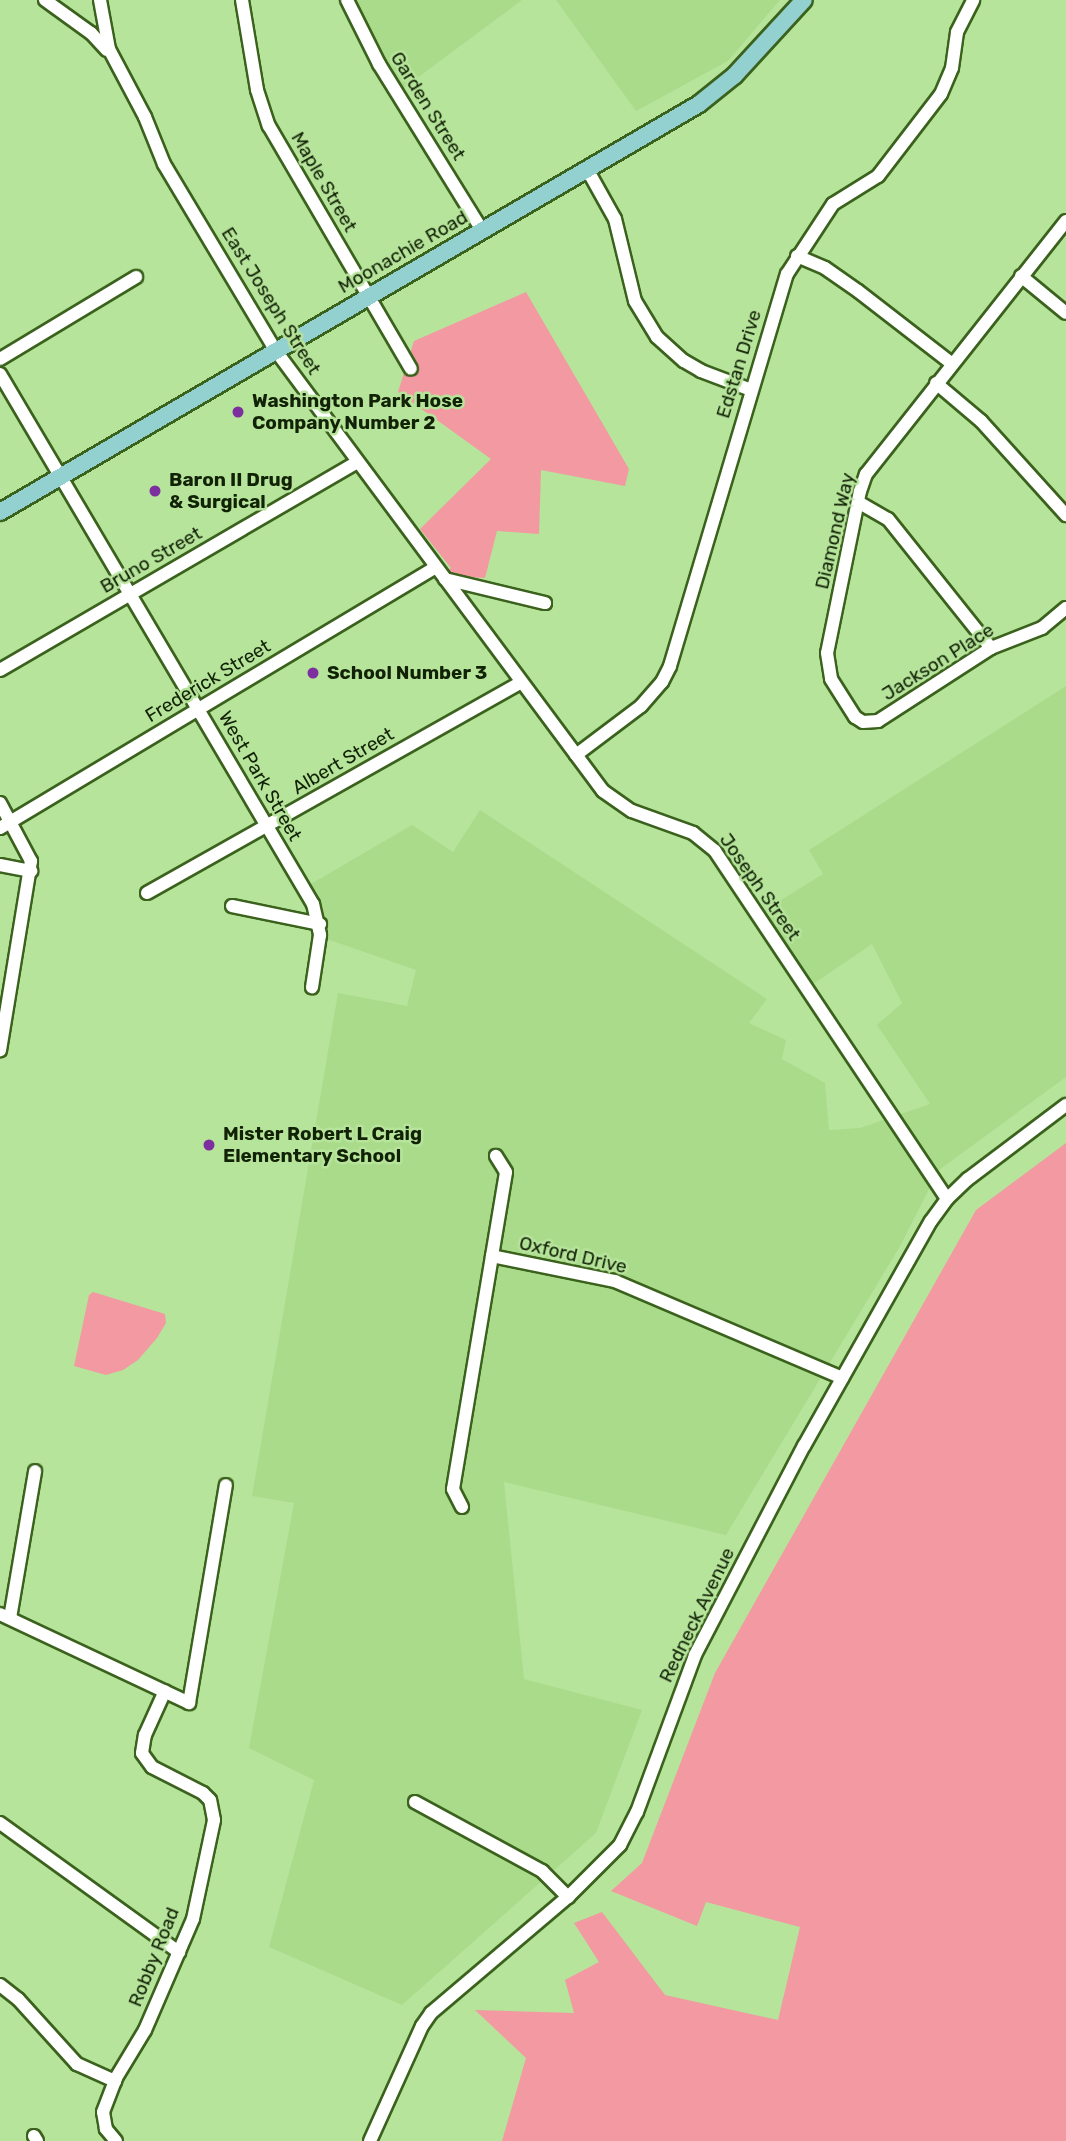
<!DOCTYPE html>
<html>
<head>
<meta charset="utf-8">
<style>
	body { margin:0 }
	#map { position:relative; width:1066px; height:2141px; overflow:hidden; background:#b6e49b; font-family:Rubik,sans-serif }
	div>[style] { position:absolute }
	.built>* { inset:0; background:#aadb8b }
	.green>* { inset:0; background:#f299a1 }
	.roads { filter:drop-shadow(2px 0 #3b621d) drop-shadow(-2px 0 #3b621d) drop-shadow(0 2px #3b621d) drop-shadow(0 -2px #3b621d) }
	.minor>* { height:12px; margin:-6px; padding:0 6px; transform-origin:6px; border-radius:6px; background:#fff }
	.major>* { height:16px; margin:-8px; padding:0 8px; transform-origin:8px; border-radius:8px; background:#93d1d0 }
	.dots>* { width:19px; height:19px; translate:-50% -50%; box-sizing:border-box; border:4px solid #b6e49b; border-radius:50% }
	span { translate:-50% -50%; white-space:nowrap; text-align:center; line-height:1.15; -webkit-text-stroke:5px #b6e49b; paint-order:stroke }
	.street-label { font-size:19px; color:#122206 }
	.poi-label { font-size:19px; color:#122206; font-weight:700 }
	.left { translate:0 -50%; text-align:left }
</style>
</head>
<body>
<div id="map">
	<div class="built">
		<i style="clip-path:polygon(355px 0,522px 0,397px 93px,370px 52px)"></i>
		<i style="clip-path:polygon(556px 0,780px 0,728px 61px,636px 111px)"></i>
		<i style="clip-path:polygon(1066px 686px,1066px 1077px,939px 1170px,899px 1248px,726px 1535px,504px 1482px,524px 1679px,642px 1710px,596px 1833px,402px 2005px,269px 1947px,314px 1780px,249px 1748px,294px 1503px,252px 1496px,338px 993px,407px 1006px,416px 970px,321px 937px,304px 888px,412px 825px,453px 852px,480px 810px,767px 999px,749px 1023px,786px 1040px,782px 1059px,825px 1083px,829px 1130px,860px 1128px,930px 1104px,877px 1025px,902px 1003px,872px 944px,803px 991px,754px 917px,823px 874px,809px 850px)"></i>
	</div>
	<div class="green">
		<i style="clip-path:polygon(526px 292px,629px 469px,625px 486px,541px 470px,539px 534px,497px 531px,485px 578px,442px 575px,451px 568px,420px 529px,491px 459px,398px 392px,414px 341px)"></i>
		<i style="clip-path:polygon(1066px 1143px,1066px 2141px,502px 2141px,526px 2058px,475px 2010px,574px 2013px,565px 1980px,599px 1962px,574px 1923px,602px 1912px,665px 1995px,778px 2020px,800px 1927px,706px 1902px,697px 1926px,611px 1891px,642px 1863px,715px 1673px,976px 1210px)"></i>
		<i style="clip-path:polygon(93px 1292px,165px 1314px,166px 1323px,157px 1338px,138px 1360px,123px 1370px,106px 1375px,74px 1366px,89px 1295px)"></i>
	</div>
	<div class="roads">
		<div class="minor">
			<i style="left:45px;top:0;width:57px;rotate:35.7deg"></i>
			<i style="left:91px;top:33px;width:23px;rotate:47deg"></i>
			<i style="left:100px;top:0;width:50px;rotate:79.6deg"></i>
			<i style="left:109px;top:49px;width:77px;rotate:62.1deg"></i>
			<i style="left:145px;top:117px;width:51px;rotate:68deg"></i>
			<i style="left:164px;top:164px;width:218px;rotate:59.1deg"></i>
			<i style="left:276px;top:351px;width:548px;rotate:53.38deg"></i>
			<i style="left:603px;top:791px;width:35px;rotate:35deg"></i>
			<i style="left:632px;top:811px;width:65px;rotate:19.8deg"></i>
			<i style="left:693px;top:833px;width:28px;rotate:39deg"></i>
			<i style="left:715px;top:851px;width:418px;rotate:56.3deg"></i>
			<i style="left:242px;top:0;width:91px;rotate:80.5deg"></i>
			<i style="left:257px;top:90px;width:38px;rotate:72deg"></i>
			<i style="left:269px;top:126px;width:281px;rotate:59.7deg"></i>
			<i style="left:347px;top:0;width:72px;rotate:63.4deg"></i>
			<i style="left:379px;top:64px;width:195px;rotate:58.2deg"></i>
			<i style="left:587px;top:169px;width:57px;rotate:60.8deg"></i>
			<i style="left:615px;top:219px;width:84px;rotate:76.3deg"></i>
			<i style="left:635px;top:301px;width:42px;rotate:58.6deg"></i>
			<i style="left:657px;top:337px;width:36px;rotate:42deg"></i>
			<i style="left:684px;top:361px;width:20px;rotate:30deg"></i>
			<i style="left:701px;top:371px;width:53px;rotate:20.8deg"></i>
			<i style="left:1066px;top:221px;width:323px;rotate:128.3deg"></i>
			<i style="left:866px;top:474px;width:18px;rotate:109deg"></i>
			<i style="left:860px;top:491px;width:165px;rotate:101.5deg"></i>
			<i style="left:827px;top:653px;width:26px;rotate:81deg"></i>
			<i style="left:831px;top:679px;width:45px;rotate:57.7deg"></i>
			<i style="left:855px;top:717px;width:9px;rotate:32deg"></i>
			<i style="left:863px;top:722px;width:15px;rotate:-4deg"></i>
			<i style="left:878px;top:721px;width:135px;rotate:-32.9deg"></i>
			<i style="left:991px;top:648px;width:55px;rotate:-21.4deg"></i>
			<i style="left:1042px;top:628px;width:31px;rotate:-40deg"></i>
			<i style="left:797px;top:256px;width:30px;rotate:23deg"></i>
			<i style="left:825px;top:268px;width:40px;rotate:34.9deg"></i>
			<i style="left:858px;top:291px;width:118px;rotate:37.7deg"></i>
			<i style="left:1021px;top:276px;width:58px;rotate:39.4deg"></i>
			<i style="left:0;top:359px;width:159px;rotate:-31.1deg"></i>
			<i style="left:0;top:374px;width:616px;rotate:59.44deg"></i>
			<i style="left:313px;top:904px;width:32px;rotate:77deg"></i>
			<i style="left:320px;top:935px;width:53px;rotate:98.7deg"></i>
			<i style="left:936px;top:383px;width:59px;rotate:40.2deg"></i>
			<i style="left:981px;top:421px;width:127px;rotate:47.9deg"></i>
			<i style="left:858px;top:502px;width:34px;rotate:30deg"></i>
			<i style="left:888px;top:519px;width:165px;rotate:51.4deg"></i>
			<i style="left:445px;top:579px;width:103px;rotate:13.5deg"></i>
			<i style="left:0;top:670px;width:413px;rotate:-30.2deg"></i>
			<i style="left:576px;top:755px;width:81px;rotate:-37deg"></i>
			<i style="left:641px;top:706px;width:32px;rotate:-49deg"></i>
			<i style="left:662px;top:682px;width:18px;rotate:-63deg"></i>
			<i style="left:670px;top:666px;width:409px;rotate:-73.4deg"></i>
			<i style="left:787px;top:274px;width:84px;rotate:-56.7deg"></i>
			<i style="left:833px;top:204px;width:53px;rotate:-31.9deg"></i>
			<i style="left:878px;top:176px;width:103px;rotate:-52.5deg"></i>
			<i style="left:941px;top:94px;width:28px;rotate:-67deg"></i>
			<i style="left:952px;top:68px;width:36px;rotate:-82deg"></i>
			<i style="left:957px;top:32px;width:36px;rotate:-63deg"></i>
			<i style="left:0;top:803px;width:66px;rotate:61.9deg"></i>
			<i style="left:31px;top:861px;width:192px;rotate:99.3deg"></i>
			<i style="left:0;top:828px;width:508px;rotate:-30.91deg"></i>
			<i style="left:0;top:865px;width:32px;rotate:11deg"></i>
			<i style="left:147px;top:893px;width:429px;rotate:-29.4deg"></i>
			<i style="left:232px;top:906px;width:90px;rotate:11.6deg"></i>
			<i style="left:492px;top:1256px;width:126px;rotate:11.5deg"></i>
			<i style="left:615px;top:1281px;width:247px;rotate:23.1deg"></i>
			<i style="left:462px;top:1507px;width:20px;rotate:-117deg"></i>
			<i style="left:453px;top:1489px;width:321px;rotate:-80.5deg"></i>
			<i style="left:506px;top:1172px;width:19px;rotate:-122deg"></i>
			<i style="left:0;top:1614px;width:209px;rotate:25.2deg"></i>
			<i style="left:189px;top:1703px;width:221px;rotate:-80.4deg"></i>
			<i style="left:10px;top:1618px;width:149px;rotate:-80.3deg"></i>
			<i style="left:415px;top:1802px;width:145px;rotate:28.5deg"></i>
			<i style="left:542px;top:1871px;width:37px;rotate:45deg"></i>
			<i style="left:0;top:1823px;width:221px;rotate:35.8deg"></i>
			<i style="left:0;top:1985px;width:23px;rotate:38deg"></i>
			<i style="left:18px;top:1999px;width:88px;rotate:47.8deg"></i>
			<i style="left:77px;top:2064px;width:42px;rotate:24.1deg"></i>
			<i style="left:34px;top:2136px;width:6px;rotate:59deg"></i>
			<i style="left:116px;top:2141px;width:16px;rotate:-130deg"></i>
			<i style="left:106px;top:2129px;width:17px;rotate:-100deg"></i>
			<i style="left:103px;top:2112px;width:36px;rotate:-69deg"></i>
			<i style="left:116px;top:2078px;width:56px;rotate:-58.9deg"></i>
			<i style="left:145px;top:2030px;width:121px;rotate:-66.6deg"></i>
			<i style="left:193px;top:1919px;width:101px;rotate:-78deg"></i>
			<i style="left:214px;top:1820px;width:20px;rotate:-101deg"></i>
			<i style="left:210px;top:1800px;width:10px;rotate:-135deg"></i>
			<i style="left:203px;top:1793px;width:57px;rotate:-153deg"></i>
			<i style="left:152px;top:1767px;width:17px;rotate:-126deg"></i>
			<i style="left:142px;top:1753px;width:18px;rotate:-81deg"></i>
			<i style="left:145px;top:1735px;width:48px;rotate:-65.6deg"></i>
			<i style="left:370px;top:2141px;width:126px;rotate:-65.7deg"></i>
			<i style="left:422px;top:2026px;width:16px;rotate:-55deg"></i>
			<i style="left:431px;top:2013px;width:180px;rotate:-40.3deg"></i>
			<i style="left:568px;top:1897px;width:74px;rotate:-45deg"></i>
			<i style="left:620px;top:1845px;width:37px;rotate:-63deg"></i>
			<i style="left:637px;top:1812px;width:167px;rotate:-69.7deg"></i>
			<i style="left:695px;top:1655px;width:236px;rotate:-62.5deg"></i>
			<i style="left:804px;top:1446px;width:258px;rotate:-60.6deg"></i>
			<i style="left:931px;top:1221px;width:27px;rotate:-54deg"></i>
			<i style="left:947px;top:1199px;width:29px;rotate:-44deg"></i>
			<i style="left:968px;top:1179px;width:123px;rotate:-37.1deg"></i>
		</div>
		<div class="major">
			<i style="left:0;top:512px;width:809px;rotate:-30.27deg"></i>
			<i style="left:699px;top:104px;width:45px;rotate:-38.7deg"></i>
			<i style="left:734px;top:76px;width:103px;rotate:-47.4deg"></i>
		</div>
	</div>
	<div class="dots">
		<i style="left:238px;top:412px;background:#7e2f9f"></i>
		<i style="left:155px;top:491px;background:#7e2f9f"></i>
		<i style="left:313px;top:673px;background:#7e2f9f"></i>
		<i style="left:209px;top:1145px;background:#7e2f9f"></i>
	</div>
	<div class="street-label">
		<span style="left:428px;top:106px;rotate:58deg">Garden Street</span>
		<span style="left:324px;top:182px;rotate:60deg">Maple Street</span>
		<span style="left:403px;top:252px;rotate:-30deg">Moonachie Road</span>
		<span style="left:271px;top:301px;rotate:58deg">East Joseph Street</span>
		<span style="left:739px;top:364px;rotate:-73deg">Edstan Drive</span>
		<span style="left:835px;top:531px;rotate:-77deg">Diamond Way</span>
		<span style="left:151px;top:560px;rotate:-30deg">Bruno Street</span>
		<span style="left:938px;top:662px;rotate:-32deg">Jackson Place</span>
		<span style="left:208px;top:681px;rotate:-31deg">Frederick Street</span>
		<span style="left:343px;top:761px;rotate:-30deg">Albert Street</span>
		<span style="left:260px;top:776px;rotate:60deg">West Park Street</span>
		<span style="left:760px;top:887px;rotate:55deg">Joseph Street</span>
		<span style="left:573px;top:1255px;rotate:13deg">Oxford Drive</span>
		<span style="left:697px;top:1615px;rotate:-64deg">Redneck Avenue</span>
		<span style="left:154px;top:1957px;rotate:-68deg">Robby Road</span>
	</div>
	<div class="poi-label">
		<span class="left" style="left:252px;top:412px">Washington Park Hose<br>Company Number 2</span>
		<span class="left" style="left:169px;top:491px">Baron II Drug<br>&amp; Surgical</span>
		<span class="left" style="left:327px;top:673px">School Number 3</span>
		<span class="left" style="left:223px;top:1145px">Mister Robert L Craig<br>Elementary School</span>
	</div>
</div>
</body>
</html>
